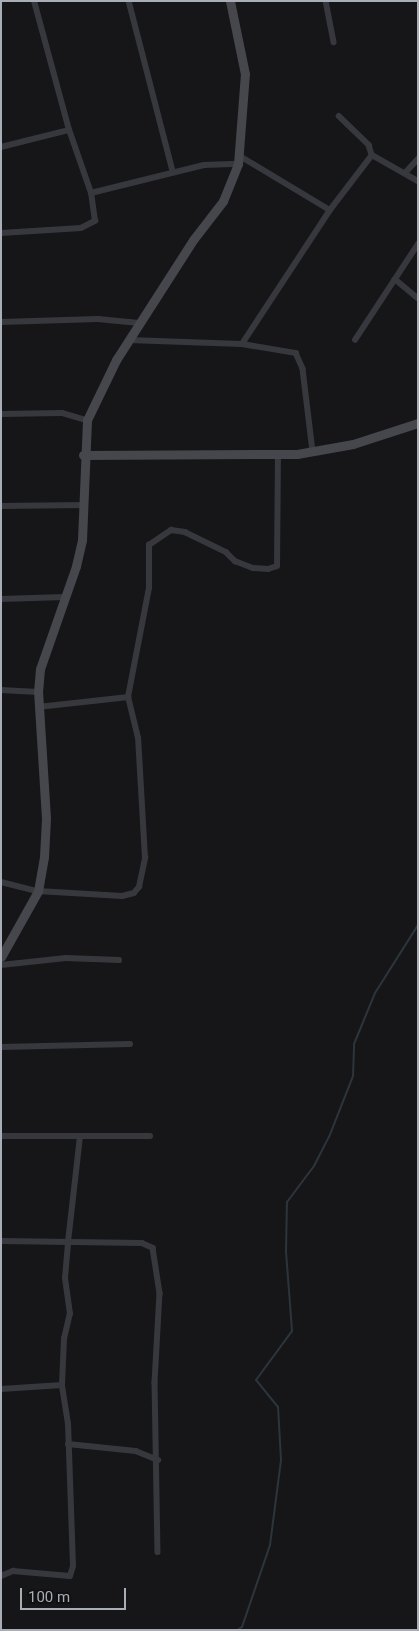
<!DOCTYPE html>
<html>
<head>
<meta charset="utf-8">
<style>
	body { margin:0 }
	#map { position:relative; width:419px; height:1631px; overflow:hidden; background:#161618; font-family:Roboto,sans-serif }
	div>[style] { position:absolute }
	.stream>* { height:2px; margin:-1px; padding:0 1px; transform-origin:1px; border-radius:1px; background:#2c353c }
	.street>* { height:5.5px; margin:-2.75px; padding:0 2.75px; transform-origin:2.75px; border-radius:2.75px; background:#37383d }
	.secondary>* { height:9px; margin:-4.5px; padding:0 4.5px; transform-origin:4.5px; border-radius:4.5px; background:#45474d }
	span { translate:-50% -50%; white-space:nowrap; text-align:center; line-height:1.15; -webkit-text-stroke:4.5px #111113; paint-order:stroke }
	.frame { position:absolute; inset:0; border:2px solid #a8adb8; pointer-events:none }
	.scale { position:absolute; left:20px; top:1588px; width:106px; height:22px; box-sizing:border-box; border:2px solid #a8adb8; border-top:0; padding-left:6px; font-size:15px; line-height:18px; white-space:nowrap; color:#a8adb8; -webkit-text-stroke:4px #111113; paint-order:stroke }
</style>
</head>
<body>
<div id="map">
	<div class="stream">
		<i style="left:237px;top:1630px;width:6px;rotate:-31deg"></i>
		<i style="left:242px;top:1627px;width:87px;rotate:-71.1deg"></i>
		<i style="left:270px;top:1545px;width:86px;rotate:-82.6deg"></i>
		<i style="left:281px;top:1460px;width:53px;rotate:-93.2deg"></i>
		<i style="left:278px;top:1407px;width:35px;rotate:-129deg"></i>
		<i style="left:256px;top:1380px;width:61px;rotate:-53.7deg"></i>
		<i style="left:292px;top:1331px;width:79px;rotate:-94.3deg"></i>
		<i style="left:286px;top:1252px;width:50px;rotate:-88.9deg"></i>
		<i style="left:287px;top:1202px;width:45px;rotate:-53.1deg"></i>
		<i style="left:314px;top:1166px;width:33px;rotate:-63deg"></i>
		<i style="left:329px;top:1137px;width:66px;rotate:-68.5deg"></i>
		<i style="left:353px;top:1076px;width:32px;rotate:-88deg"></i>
		<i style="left:354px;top:1044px;width:55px;rotate:-67.6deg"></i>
		<i style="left:375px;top:993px;width:80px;rotate:-57.7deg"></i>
	</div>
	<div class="street">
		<i style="left:129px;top:1px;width:176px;rotate:75.5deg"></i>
		<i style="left:326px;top:1px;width:42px;rotate:79deg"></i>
		<i style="left:339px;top:116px;width:42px;rotate:44deg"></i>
		<i style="left:369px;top:145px;width:10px;rotate:73deg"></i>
		<i style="left:1px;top:147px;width:70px;rotate:-14deg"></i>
		<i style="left:372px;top:155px;width:53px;rotate:29.5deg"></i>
		<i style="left:240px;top:156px;width:105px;rotate:31deg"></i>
		<i style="left:405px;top:173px;width:19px;rotate:-47deg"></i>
		<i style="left:91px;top:193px;width:116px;rotate:-13.9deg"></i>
		<i style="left:204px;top:165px;width:34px;rotate:-2deg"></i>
		<i style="left:1px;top:233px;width:80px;rotate:-3.6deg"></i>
		<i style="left:81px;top:228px;width:16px;rotate:-27deg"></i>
		<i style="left:95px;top:221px;width:28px;rotate:-98deg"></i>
		<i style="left:91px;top:193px;width:67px;rotate:-109.2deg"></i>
		<i style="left:69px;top:130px;width:134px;rotate:-105.2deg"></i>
		<i style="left:395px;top:279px;width:30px;rotate:40deg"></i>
		<i style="left:1px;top:322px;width:97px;rotate:-1.8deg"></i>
		<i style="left:98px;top:319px;width:41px;rotate:5.6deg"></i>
		<i style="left:129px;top:340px;width:113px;rotate:2deg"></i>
		<i style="left:242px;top:344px;width:55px;rotate:9.5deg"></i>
		<i style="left:296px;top:353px;width:17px;rotate:66deg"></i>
		<i style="left:303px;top:369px;width:84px;rotate:83.1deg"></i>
		<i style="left:355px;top:340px;width:115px;rotate:-56.7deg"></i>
		<i style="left:242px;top:344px;width:160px;rotate:-56.7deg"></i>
		<i style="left:330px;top:210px;width:69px;rotate:-52.6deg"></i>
		<i style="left:1px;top:414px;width:61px;rotate:-0.9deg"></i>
		<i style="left:62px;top:413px;width:26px;rotate:16deg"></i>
		<i style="left:1px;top:506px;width:84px;rotate:-0.7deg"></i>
		<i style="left:1px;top:599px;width:63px;rotate:-1.8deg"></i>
		<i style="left:1px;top:690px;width:37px;rotate:3deg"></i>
		<i style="left:38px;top:707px;width:91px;rotate:-6.3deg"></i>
		<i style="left:1px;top:882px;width:38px;rotate:14deg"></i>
		<i style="left:38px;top:891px;width:84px;rotate:3.4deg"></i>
		<i style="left:122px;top:896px;width:12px;rotate:-14deg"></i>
		<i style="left:134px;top:893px;width:8px;rotate:-50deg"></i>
		<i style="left:139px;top:887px;width:30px;rotate:-78deg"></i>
		<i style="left:145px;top:858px;width:120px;rotate:-93.3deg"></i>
		<i style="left:138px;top:738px;width:42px;rotate:-103.7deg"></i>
		<i style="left:128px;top:697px;width:111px;rotate:-79.1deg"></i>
		<i style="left:149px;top:588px;width:43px;rotate:-90deg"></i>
		<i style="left:149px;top:545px;width:27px;rotate:-34deg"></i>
		<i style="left:171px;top:530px;width:14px;rotate:8deg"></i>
		<i style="left:185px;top:532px;width:46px;rotate:26deg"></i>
		<i style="left:226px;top:552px;width:13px;rotate:45deg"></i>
		<i style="left:235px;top:561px;width:19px;rotate:21deg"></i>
		<i style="left:253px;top:568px;width:15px;rotate:4deg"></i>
		<i style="left:268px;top:569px;width:9px;rotate:-18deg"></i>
		<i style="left:277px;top:566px;width:112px;rotate:-89.5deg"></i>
		<i style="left:1px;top:965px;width:65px;rotate:-6.1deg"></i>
		<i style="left:66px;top:958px;width:53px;rotate:2.2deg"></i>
		<i style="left:1px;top:1047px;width:129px;rotate:-1.3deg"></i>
		<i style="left:1px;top:1136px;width:149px"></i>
		<i style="left:1px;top:1241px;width:141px;rotate:0.8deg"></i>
		<i style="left:142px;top:1243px;width:12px;rotate:24deg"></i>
		<i style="left:153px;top:1248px;width:46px;rotate:81.2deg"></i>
		<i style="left:160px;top:1293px;width:89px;rotate:93.2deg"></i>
		<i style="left:155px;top:1382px;width:170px;rotate:89deg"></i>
		<i style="left:1px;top:1389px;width:61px;rotate:-3.8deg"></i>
		<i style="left:68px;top:1444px;width:68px;rotate:5.9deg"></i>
		<i style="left:136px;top:1451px;width:24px;rotate:22deg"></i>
		<i style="left:1px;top:1576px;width:13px;rotate:-23deg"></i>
		<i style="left:13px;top:1571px;width:57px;rotate:5deg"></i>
		<i style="left:70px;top:1576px;width:10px;rotate:-73deg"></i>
		<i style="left:73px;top:1566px;width:142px;rotate:-92deg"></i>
		<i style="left:68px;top:1424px;width:39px;rotate:-99deg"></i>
		<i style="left:62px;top:1385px;width:46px;rotate:-87.5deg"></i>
		<i style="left:64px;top:1339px;width:26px;rotate:-77deg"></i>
		<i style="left:70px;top:1314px;width:36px;rotate:-98deg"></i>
		<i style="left:65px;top:1278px;width:36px;rotate:-85deg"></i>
		<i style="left:68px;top:1242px;width:106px;rotate:-83.5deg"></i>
	</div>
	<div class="secondary">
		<i style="left:83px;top:455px;width:214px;rotate:-0.3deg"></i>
		<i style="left:297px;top:454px;width:57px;rotate:-10.1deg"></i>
		<i style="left:353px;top:444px;width:68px;rotate:-17.9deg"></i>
		<i style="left:1px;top:957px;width:76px;rotate:-60.7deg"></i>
		<i style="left:38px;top:891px;width:35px;rotate:-80deg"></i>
		<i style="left:44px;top:857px;width:39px;rotate:-87deg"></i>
		<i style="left:46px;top:818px;width:126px;rotate:-93.6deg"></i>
		<i style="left:38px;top:692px;width:23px;rotate:-85deg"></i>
		<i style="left:40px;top:669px;width:109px;rotate:-70.7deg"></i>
		<i style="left:76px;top:566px;width:27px;rotate:-77deg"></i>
		<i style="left:82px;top:540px;width:120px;rotate:-87.6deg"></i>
		<i style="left:87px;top:420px;width:67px;rotate:-64.2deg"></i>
		<i style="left:116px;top:360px;width:143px;rotate:-57.3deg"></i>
		<i style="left:193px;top:240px;width:49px;rotate:-52.4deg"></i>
		<i style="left:223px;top:201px;width:40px;rotate:-68deg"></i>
		<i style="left:238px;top:164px;width:90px;rotate:-85.6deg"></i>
		<i style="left:245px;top:74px;width:75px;rotate:-101.6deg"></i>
	</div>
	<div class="frame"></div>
	<div class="scale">100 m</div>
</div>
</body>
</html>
